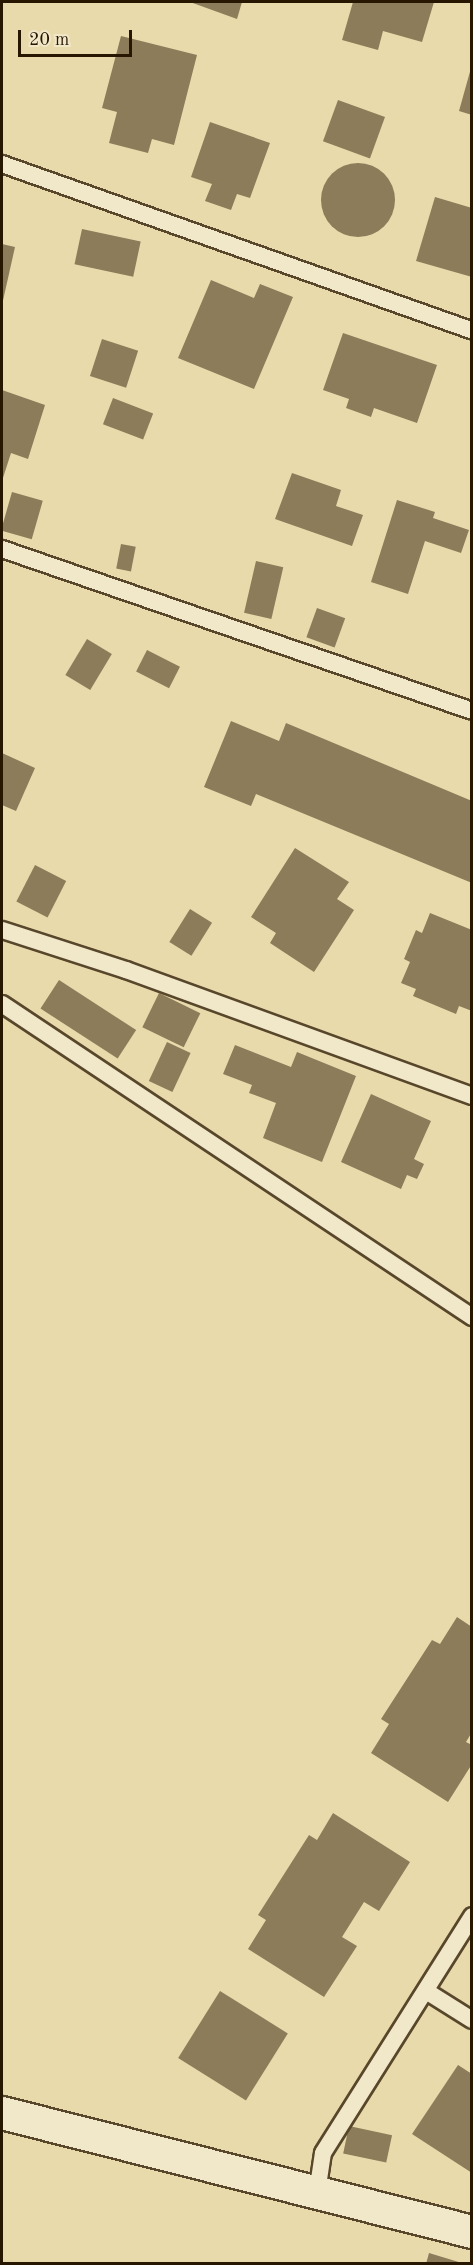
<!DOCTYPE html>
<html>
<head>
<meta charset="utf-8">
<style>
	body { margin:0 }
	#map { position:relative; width:473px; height:2265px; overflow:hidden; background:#e9daac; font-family:"Old Standard TT",serif }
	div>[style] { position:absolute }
	.building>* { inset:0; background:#8c7c59; transform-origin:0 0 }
	.round { border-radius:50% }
	.roads { filter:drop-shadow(2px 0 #58472b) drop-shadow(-2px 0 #58472b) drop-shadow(0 2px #58472b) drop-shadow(0 -2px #58472b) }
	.lane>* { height:16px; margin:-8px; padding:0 8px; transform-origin:8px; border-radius:8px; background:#f1e7c9 }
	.street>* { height:32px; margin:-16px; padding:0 16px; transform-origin:16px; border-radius:16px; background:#f1e7c9 }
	span { translate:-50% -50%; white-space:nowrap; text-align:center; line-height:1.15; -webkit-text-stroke:6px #f1e7c9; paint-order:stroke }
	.frame { position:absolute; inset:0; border:3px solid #271600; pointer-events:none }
	.scale { position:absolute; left:18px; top:30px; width:114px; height:27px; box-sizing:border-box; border:3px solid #271600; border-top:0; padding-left:8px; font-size:18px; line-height:21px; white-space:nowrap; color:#271600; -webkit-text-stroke:4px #f1e7c9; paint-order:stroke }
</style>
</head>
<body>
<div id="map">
	<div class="building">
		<i style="clip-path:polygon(190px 2px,242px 2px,237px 19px)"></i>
		<i style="clip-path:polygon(353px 2px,434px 2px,422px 42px,383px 31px,378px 50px,342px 40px)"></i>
		<i style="clip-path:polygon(121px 36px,197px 55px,174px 145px,152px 139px,148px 153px,109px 143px,117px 112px,102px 108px)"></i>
		<i style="clip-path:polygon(471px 68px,472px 68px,472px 115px,459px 111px)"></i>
		<i style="left:338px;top:100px;width:50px;height:44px;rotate:20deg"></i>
		<i style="clip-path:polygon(210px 122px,270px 143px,250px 198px,237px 194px,231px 210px,205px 201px,212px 184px,191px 177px)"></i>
		<i class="round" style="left:321px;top:163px;width:74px;height:74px"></i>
		<i style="clip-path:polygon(435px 197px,472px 208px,472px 277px,416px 261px)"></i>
		<i style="left:82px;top:229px;width:60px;height:36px;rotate:12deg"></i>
		<i style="clip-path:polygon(2px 244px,15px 247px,2px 305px)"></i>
		<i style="clip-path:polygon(211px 280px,254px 298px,260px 284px,293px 297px,254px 389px,178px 358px)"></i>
		<i style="clip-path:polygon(343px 333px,437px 365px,417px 423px,374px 408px,371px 417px,346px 408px,349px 399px,323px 390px)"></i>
		<i style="left:102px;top:339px;width:38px;height:39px;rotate:18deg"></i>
		<i style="clip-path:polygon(2px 390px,45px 405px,28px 459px,11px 453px,2px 481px)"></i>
		<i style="left:113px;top:398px;width:43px;height:28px;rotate:21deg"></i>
		<i style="clip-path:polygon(292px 473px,341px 490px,336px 506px,363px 515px,352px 546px,275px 519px)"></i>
		<i style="left:12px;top:492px;width:32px;height:40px;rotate:16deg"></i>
		<i style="clip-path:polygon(397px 500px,435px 512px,433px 518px,469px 530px,461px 553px,425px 541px,408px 594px,371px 582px)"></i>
		<i style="left:121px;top:544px;width:15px;height:25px;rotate:11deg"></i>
		<i style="left:256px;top:561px;width:28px;height:53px;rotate:13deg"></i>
		<i style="left:317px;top:608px;width:30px;height:31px;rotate:20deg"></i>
		<i style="left:87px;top:639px;width:29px;height:42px;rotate:31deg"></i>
		<i style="left:147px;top:650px;width:37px;height:24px;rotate:27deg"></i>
		<i style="clip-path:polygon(231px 721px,279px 741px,286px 723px,472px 801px,472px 883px,256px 794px,251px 806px,204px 787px)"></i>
		<i style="clip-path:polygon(2px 753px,35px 768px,16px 811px,2px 805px)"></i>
		<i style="clip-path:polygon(295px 848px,349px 882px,337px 899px,354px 910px,314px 972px,270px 943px,276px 933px,251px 917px)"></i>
		<i style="left:35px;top:865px;width:35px;height:41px;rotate:27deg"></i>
		<i style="left:190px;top:909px;width:26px;height:39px;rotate:32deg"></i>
		<i style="clip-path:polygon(430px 913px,472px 930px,472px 1011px,459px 1006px,456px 1014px,413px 996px,416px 989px,401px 983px,410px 962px,404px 959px,416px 930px,422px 933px)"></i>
		<i style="left:59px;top:980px;width:92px;height:34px;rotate:33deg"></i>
		<i style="left:159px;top:993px;width:46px;height:38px;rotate:26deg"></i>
		<i style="left:167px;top:1042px;width:26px;height:43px;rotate:25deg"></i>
		<i style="clip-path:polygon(235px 1045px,291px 1067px,297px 1052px,356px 1076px,322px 1162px,263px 1138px,276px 1103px,249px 1093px,252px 1085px,223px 1074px)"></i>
		<i style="clip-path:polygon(371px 1094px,431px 1121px,414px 1159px,424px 1164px,417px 1179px,407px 1175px,401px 1189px,341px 1162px)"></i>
		<i style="clip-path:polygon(457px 1617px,472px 1627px,472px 1732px,466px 1742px,472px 1745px,472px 1764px,448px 1802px,371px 1753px,389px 1724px,381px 1719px,432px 1640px,440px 1644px)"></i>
		<i style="clip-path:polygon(333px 1813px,410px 1862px,379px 1911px,364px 1902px,342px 1937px,357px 1946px,324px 1997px,248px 1949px,266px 1920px,258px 1915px,309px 1835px,317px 1840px)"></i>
		<i style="left:220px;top:1991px;width:80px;height:79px;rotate:32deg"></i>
		<i style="clip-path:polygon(458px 2065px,472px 2074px,472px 2173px,412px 2134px)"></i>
		<i style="left:349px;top:2126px;width:44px;height:28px;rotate:12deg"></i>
		<i style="clip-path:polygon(429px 2253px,462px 2263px,462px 2264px,426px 2264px)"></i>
	</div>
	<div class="roads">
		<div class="lane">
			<i style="left:2px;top:164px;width:498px;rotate:19.5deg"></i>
			<i style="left:2px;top:549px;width:497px;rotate:19deg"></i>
			<i style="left:2px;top:930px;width:130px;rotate:17.9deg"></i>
			<i style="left:126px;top:970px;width:368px;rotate:20deg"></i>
			<i style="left:2px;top:1004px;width:565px;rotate:33.66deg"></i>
			<i style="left:426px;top:1991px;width:54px;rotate:32.2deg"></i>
			<i style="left:317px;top:2193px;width:40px;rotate:-81.5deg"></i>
			<i style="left:323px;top:2153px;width:280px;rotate:-57.8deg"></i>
		</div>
		<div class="street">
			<i style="left:2px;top:2113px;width:485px;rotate:14.2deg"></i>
		</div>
	</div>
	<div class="frame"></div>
	<div class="scale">20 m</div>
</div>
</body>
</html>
